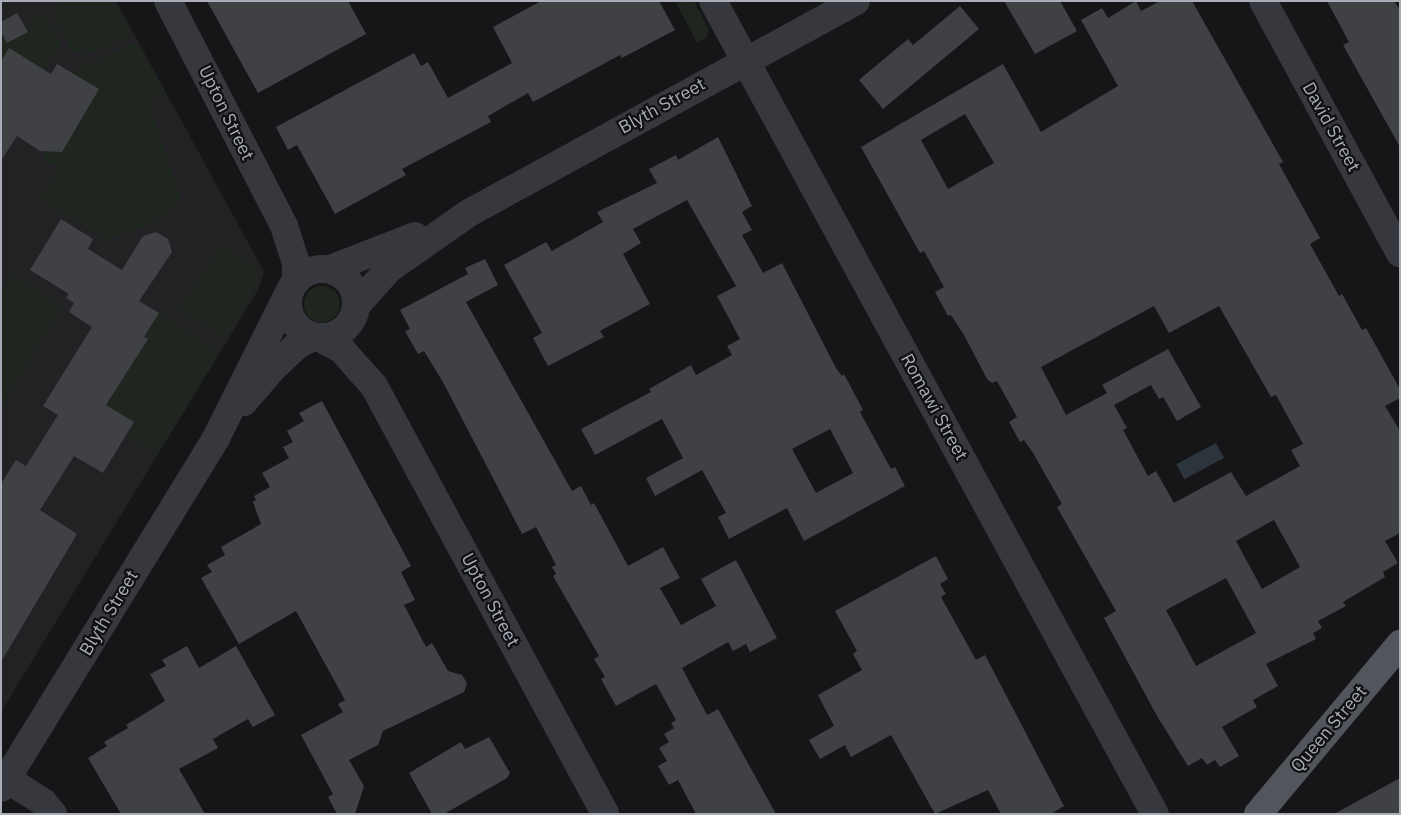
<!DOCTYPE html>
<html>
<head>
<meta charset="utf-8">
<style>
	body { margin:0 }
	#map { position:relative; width:1401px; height:815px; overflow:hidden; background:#161618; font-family:"IBM Plex Sans",sans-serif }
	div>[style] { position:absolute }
	.built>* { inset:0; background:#222225 }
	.green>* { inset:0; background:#1e261f }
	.round { border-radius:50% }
	.water>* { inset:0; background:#2c353c; transform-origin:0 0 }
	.building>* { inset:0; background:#404145 }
	.minor>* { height:28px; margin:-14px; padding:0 14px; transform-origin:14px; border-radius:14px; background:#37383d }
	.minor>.ring { margin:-14px; padding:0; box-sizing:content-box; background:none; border:28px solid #37383d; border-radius:50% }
	.major>* { height:28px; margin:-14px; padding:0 14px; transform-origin:14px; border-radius:14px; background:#53555c }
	span { translate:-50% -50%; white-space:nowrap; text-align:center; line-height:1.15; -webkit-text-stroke:4.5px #111113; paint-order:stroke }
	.street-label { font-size:18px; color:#a8adb8 }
	.frame { position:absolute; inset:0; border:2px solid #a8adb8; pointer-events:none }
</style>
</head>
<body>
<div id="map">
	<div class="built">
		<i style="clip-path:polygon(1px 1px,116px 1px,264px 272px,258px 290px,1px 712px)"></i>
	</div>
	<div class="green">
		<i style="clip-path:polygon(64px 1px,113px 1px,131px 36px,95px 52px,85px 54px,71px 50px,52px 8px)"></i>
		<i style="clip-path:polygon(675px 1px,694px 1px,709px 30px,707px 37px,697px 43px)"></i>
		<i style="clip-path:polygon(43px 13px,61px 43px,44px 70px,9px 48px,1px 61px,1px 35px,7px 44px,27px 32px,23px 24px)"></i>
		<i style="clip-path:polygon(136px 42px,166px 93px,148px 100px,180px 193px,176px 205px,164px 218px,108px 240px,38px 198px,61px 168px,42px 159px,46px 151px,62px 151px,99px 89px,71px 72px)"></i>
		<i style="clip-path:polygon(222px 245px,253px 265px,259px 282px,225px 339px,179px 309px)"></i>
		<i style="clip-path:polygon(12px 274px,63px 306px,1px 408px,1px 292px)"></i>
		<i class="round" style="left:304px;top:286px;width:36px;height:36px"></i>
		<i style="clip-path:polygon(159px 313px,220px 352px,157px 455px,126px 435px,134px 422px,113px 409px,103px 411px,148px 339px,144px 337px)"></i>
	</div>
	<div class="water">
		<i style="left:1216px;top:443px;width:17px;height:45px;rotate:62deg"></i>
	</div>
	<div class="building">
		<i style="clip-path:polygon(207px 1px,348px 1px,366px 34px,258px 93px)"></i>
		<i style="clip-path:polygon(541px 1px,659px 1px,675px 30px,622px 58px,620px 55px,533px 102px,528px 93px,488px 116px,491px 122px,402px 169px,406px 175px,335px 214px,297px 145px,288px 150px,276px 127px,414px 53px,421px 66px,428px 62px,448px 98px,512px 63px,493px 27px)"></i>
		<i style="clip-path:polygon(1004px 1px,1060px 1px,1077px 31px,1035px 54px)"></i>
		<i style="clip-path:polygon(evenodd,1136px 1px,1141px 11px,1160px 1px,1192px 1px,1283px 162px,1279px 164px,1320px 238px,1310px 244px,1339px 296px,1342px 294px,1362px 330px,1366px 328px,1400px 389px,1400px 398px,1385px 406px,1400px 431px,1400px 533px,1385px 541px,1398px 563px,1383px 572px,1385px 577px,1343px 602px,1346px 606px,1318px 621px,1322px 628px,1313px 633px,1316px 639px,1266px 664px,1278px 686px,1253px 700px,1257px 707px,1222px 727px,1239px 756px,1220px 767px,1215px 760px,1207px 765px,1202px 758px,1188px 766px,1157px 716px,1104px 618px,1116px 611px,1057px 507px,1062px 504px,1033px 453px,1024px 440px,1020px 442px,1009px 422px,1017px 417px,997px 381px,992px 383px,987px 379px,964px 335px,951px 315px,948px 316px,935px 292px,944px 287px,924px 251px,920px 253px,861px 147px,1003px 64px,1041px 132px,1118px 86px,1081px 20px,1102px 8px,1108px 18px,1136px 1px,965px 114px,994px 163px,948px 189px,921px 140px,965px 114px,1136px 1px,1154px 306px,1169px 333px,1219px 306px,1271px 397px,1276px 395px,1303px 444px,1291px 450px,1300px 466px,1246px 496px,1231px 472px,1174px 503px,1156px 471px,1148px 476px,1123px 430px,1127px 428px,1114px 405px,1151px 385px,1159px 399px,1163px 397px,1177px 421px,1201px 407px,1168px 349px,1102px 385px,1107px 393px,1066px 415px,1041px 367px,1154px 306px,1136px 1px,1274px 520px,1300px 567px,1262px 589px,1236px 541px,1274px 520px,1136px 1px,1226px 578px,1256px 633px,1196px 666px,1166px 610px,1226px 578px)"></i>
		<i style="clip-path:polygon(1327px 1px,1394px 1px,1400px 10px,1400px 147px,1343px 45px,1349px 42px)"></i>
		<i style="clip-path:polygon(960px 6px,979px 29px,883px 109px,859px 80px,908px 39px,913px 45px)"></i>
		<i style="clip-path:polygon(17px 13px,28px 32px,7px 43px,1px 32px,1px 22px)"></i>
		<i style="clip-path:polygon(9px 48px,51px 74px,57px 64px,99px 89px,62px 152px,40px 151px,17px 136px,1px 161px,1px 61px)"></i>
		<i style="clip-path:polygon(evenodd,718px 137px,752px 206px,742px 212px,752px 230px,742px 235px,763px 273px,782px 263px,836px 368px,842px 376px,844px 374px,863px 410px,860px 412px,891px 469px,895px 467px,905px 486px,804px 541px,787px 508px,729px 539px,718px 517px,726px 513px,702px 470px,655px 496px,646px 478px,683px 458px,662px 419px,595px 455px,581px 429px,651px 392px,649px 389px,691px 365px,696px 375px,732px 355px,727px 346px,740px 339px,717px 296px,736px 286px,687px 200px,633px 229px,641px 243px,623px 254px,650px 304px,600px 331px,604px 337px,548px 366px,533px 338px,542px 333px,504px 265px,546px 242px,552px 251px,603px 222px,597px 212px,657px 183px,649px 169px,676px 155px,678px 160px,718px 137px,830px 429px,853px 473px,816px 493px,792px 449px,830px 429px)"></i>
		<i style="clip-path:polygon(61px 219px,93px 239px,88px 249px,122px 270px,143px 236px,156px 232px,168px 239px,172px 252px,139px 301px,159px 313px,144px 337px,148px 339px,106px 405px,134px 422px,103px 473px,74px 456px,40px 510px,77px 534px,1px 662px,1px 484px,16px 460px,26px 466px,58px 415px,43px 406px,92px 327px,69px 312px,74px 303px,66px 298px,69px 294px,30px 270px)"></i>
		<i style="clip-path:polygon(485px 259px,498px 285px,466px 302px,572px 491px,581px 486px,591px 505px,594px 503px,628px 566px,663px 547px,680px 578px,660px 588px,681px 625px,716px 606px,701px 579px,736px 560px,777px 638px,750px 652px,746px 644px,733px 651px,728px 642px,682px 668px,707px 715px,718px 709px,776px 814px,696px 814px,678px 780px,669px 785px,658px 766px,667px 761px,659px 748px,669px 742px,664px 734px,674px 728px,671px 723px,676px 720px,656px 684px,616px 706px,601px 679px,605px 677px,594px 659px,599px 656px,553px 576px,556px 574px,552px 567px,556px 565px,536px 527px,522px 534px,444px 384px,424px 351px,418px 354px,405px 331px,410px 329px,400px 310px,468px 274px,465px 268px)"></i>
		<i style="clip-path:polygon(322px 401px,411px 566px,401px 572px,415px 600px,404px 605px,426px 647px,432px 643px,448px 671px,462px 675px,467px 683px,464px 692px,383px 731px,378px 745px,349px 760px,364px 786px,355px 814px,337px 814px,328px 797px,333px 794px,301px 735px,343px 712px,338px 704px,345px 700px,296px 611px,239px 644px,201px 578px,212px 572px,207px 565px,225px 555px,221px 547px,261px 524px,253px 502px,256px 500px,254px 496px,270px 487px,262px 473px,289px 458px,283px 447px,293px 442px,287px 431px,304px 421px,299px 413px)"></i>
		<i style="clip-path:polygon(936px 556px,948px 579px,940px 584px,946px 594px,941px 597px,976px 660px,985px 655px,1064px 806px,1051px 814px,1001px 814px,988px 790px,935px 814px,891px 735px,851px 757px,845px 745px,820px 759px,809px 740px,834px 726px,818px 695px,862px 670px,853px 654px,857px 651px,835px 611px)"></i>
		<i style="clip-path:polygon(187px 646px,199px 668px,236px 646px,275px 715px,253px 727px,248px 719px,213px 739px,218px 748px,179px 769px,205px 814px,121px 814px,88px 758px,107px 746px,104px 742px,128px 728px,126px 725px,165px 701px,150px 674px,166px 666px,162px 660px)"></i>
		<i style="clip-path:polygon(489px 737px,510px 773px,507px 778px,444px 814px,432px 814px,409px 773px,461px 742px,465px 749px)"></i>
		<i style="clip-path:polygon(1400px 778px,1400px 814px,1334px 814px)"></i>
	</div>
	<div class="minor">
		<i style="left:168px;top:1px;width:253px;rotate:62.7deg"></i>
		<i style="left:284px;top:226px;width:39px;rotate:72deg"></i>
		<i style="left:296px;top:263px;width:18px;rotate:90deg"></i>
		<i style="left:713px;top:1px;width:925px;rotate:61.47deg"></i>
		<i style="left:1263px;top:1px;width:287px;rotate:61.5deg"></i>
		<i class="ring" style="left:288px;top:269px;width:40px;height:40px"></i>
		<i style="left:330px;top:269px;width:91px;rotate:-21.2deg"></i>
		<i style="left:356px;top:306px;width:50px;rotate:-48.3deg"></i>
		<i style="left:389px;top:269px;width:98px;rotate:-35deg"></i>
		<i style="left:469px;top:213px;width:441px;rotate:-28.7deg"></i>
		<i style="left:318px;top:337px;width:27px;rotate:28deg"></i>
		<i style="left:342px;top:350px;width:48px;rotate:48.4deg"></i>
		<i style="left:374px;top:386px;width:486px;rotate:61.6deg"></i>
		<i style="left:244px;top:402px;width:45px;rotate:-49.5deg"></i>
		<i style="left:273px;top:368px;width:34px;rotate:-43deg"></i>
		<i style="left:298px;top:345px;width:17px;rotate:-28deg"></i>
		<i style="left:7px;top:779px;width:43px;rotate:32.6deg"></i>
		<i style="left:43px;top:802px;width:16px;rotate:50deg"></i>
		<i style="left:1px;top:788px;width:411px;rotate:-58.4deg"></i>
		<i style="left:216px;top:438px;width:165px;rotate:-63.4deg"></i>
	</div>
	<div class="major">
		<i style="left:1258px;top:814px;width:222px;rotate:-50.1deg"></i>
	</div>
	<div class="street-label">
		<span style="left:662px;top:106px;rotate:-29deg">Blyth Street</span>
		<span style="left:226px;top:113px;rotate:64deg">Upton Street</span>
		<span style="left:1331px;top:127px;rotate:61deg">David Street</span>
		<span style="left:934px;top:407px;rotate:61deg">Romawi Street</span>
		<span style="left:490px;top:600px;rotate:62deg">Upton Street</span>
		<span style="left:109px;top:613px;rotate:-59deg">Blyth Street</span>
		<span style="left:1329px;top:729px;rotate:-50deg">Queen Street</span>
	</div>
	<div class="frame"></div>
</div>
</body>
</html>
